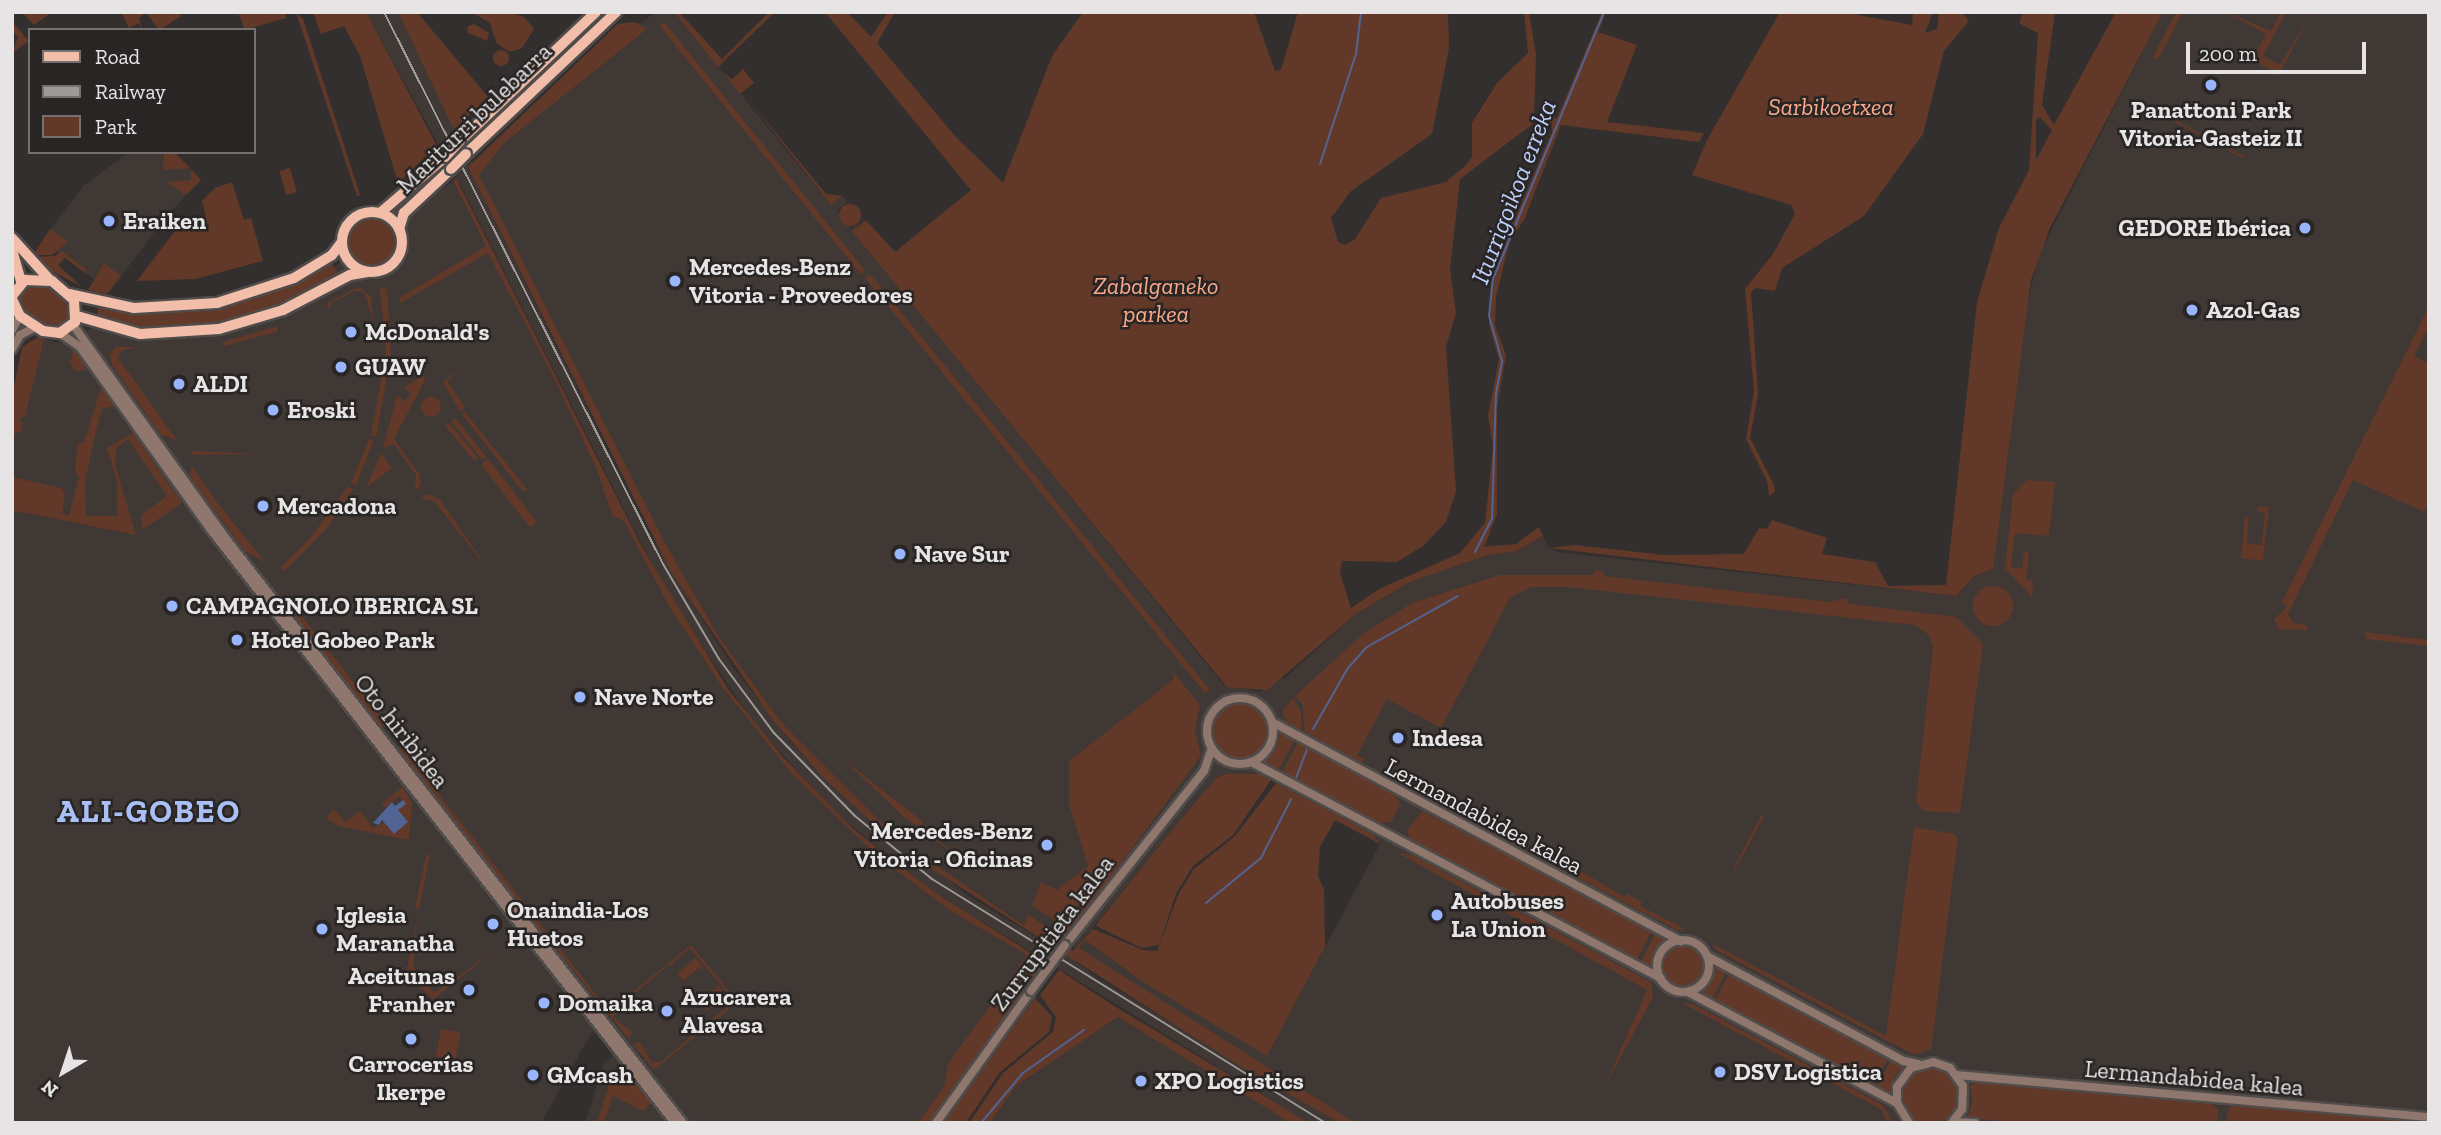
<!DOCTYPE html>
<html>
<head>
<meta charset="utf-8">
<style>
	body { margin:0 }
	#map { position:relative; width:2441px; height:1135px; overflow:hidden; background:#322f2e; font-family:"Zilla Slab",serif }
	div>[style] { position:absolute }
	.built>* { inset:0; background:#403834 }
	.green>* { inset:0; background:#623929; transform-origin:0 0 }
	.round { border-radius:50% }
	.water>* { inset:0; background:#526493 }
	.stream>* { height:2px; margin:-1px; padding:0 1px; transform-origin:1px; border-radius:1px; background:#526493 }
	.roads { filter:drop-shadow(2px 0 #4f4c4b) drop-shadow(-2px 0 #4f4c4b) drop-shadow(0 2px #4f4c4b) drop-shadow(0 -2px #4f4c4b) }
	.minor>* { height:8px; margin:-4px; padding:0 4px; transform-origin:4px; border-radius:4px; background:#90776d }
	.minor>.ring { margin:-4px; padding:0; box-sizing:content-box; background:none; border:8px solid #90776d; border-radius:50% }
	.major>* { height:10px; margin:-5px; padding:0 5px; transform-origin:5px; border-radius:5px; background:#f2bda9 }
	.major>.ring { margin:-5px; padding:0; box-sizing:content-box; background:none; border:10px solid #f2bda9; border-radius:50% }
	.rail>* { height:2px; margin:-1px; padding:0 1px; transform-origin:1px; border-radius:1px; background:#9d9b9a }
	.bridges { filter:drop-shadow(2px 0 #4f4c4b) drop-shadow(-2px 0 #4f4c4b) drop-shadow(0 2px #4f4c4b) drop-shadow(0 -2px #4f4c4b) }
	.minor-bridge>* { height:8px; margin:-4px; padding:0 4px; transform-origin:4px; border-radius:4px; background:#90776d }
	.major-bridge>* { height:10px; margin:-5px; padding:0 5px; transform-origin:5px; border-radius:5px; background:#f2bda9 }
	.dots>* { width:19px; height:19px; translate:-50% -50%; box-sizing:border-box; border:4px solid #282524; border-radius:50% }
	span { translate:-50% -50%; white-space:nowrap; text-align:center; line-height:1.15; -webkit-text-stroke:5px #282524; paint-order:stroke }
	.park-label { font-size:24px; color:#fba888; font-style:italic }
	.poi-label { font-size:24px; color:#e6e4e4; font-weight:700 }
	.left { translate:0 -50%; text-align:left }
	.right { translate:-100% -50%; text-align:right }
	.street-label { font-size:24px; color:#e6e4e4 }
	.water-label { font-size:26px; color:#bccefa; font-style:italic }
	.district-label { font-size:32px; color:#aac0f5; font-weight:700; letter-spacing:2px }
	.frame { position:absolute; inset:0; border:14px solid #e6e4e4; pointer-events:none }
	.legend { position:absolute; left:28px; top:28px; width:228px; height:126px; box-sizing:border-box; background:#282524; border:2px solid #747171; margin:0; padding:9px 12px; list-style:none; font-size:21px; color:#e6e4e4 }
	.legend li { display:flex; align-items:center; gap:14px; height:35px }
	.legend b { width:35px; border:2px solid #747171 }
	.north { position:absolute; left:28px; top:1037px; width:70px; height:70px; -webkit-text-stroke:5px #282524; paint-order:stroke; rotate:219deg; font-size:19px; font-weight:700; line-height:28px; text-align:center; color:#e6e4e4 }
	.north::after { content:''; display:block; margin:auto; width:24px; height:32px; background:#e6e4e4; clip-path:polygon(50% 0,100% 100%,50% 72%,0 100%) }
	.scale { position:absolute; left:2186px; top:42px; width:180px; height:32px; box-sizing:border-box; border:4px solid #e6e4e4; border-top:0; padding-left:9px; font-size:21px; line-height:24px; white-space:nowrap; color:#e6e4e4; -webkit-text-stroke:5px #282524; paint-order:stroke }
</style>
</head>
<body>
<div id="map">
	<div class="built">
		<i style="clip-path:polygon(evenodd,366px 12px,398px 12px,472px 163px,618px 24px,641px 23px,656px 12px,674px 12px,831px 205px,842px 196px,847px 202px,837px 211px,851px 229px,864px 218px,853px 231px,1223px 684px,1261px 692px,1280px 677px,1284px 679px,1356px 614px,1410px 582px,1488px 555px,1514px 552px,1543px 536px,1547px 546px,1557px 552px,1956px 596px,1974px 576px,1993px 569px,2022px 327px,2039px 254px,2163px 12px,2429px 12px,2429px 1123px,1356px 1123px,1079px 949px,1085px 940px,1143px 982px,1267px 1056px,1380px 844px,1373px 834px,1260px 774px,1226px 774px,1216px 778px,1076px 948px,1062px 943px,1201px 756px,1195px 730px,1199px 713px,1175px 679px,1069px 761px,1069px 805px,1088px 866px,1057px 891px,1059px 922px,1067px 928px,1061px 936px,1028px 915px,1025px 925px,921px 856px,968px 896px,1072px 958px,1095px 977px,1340px 1123px,1309px 1123px,934px 892px,841px 818px,755px 725px,666px 592px,462px 188px,366px 12px,471px 164px,665px 543px,719px 637px,782px 723px,889px 830px,884px 833px,790px 741px,733px 667px,696px 610px,650px 535px,468px 167px,471px 164px)"></i>
		<i style="clip-path:polygon(129px 152px,174px 152px,201px 180px,168px 214px,110px 291px,42px 240px,83px 186px)"></i>
		<i style="clip-path:polygon(453px 181px,553px 376px,597px 470px,612px 516px,624px 521px,667px 603px,722px 687px,791px 773px,875px 854px,949px 910px,1028px 955px,1041px 968px,1027px 988px,1037px 996px,944px 1123px,585px 1123px,604px 1063px,613px 1056px,593px 1030px,541px 1123px,12px 1123px,12px 430px,36px 343px,44px 339px,73px 346px,105px 314px,169px 322px,305px 288px)"></i>
		<i style="clip-path:polygon(1118px 1017px,1292px 1123px,990px 1123px,1016px 1086px)"></i>
	</div>
	<div class="green">
		<i style="clip-path:polygon(22px 12px,52px 12px,34px 25px)"></i>
		<i style="clip-path:polygon(121px 12px,178px 12px,181px 16px,159px 30px,146px 12px,139px 18px,143px 30px,139px 23px,129px 28px)"></i>
		<i style="clip-path:polygon(238px 12px,284px 12px,286px 18px,245px 30px)"></i>
		<i style="clip-path:polygon(296px 12px,303px 19px,360px 195px,357px 196px)"></i>
		<i style="clip-path:polygon(313px 12px,366px 12px,437px 146px,398px 183px,360px 56px,344px 26px,321px 34px)"></i>
		<i style="clip-path:polygon(398px 12px,417px 12px,488px 97px,454px 130px)"></i>
		<i style="clip-path:polygon(471px 12px,508px 12px,524px 17px,534px 29px,522px 48px,510px 52px,497px 44px,490px 23px)"></i>
		<i style="clip-path:polygon(601px 12px,611px 12px,465px 150px,462px 145px)"></i>
		<i style="clip-path:polygon(674px 12px,679px 12px,722px 59px,769px 12px,775px 12px,718px 67px)"></i>
		<i style="clip-path:polygon(evenodd,825px 12px,847px 12px,871px 37px,888px 12px,895px 12px,877px 43px,955px 136px,1003px 183px,1052px 56px,1083px 12px,1254px 12px,1275px 71px,1281px 70px,1298px 12px,1448px 12px,1449px 48px,1432px 134px,1351px 191px,1331px 218px,1338px 242px,1345px 245px,1355px 239px,1381px 198px,1446px 182px,1466px 165px,1472px 157px,1472px 123px,1497px 83px,1528px 53px,1524px 12px,1529px 12px,1536px 54px,1534px 116px,1557px 118px,1602px 12px,1606px 12px,1598px 32px,1637px 45px,1607px 122px,1704px 133px,1699px 142px,1561px 125px,1524px 220px,1510px 240px,1496px 297px,1495px 325px,1506px 355px,1497px 407px,1497px 514px,1484px 547px,1516px 544px,1539px 527px,1543px 536px,1514px 552px,1488px 555px,1410px 582px,1356px 614px,1267px 690px,1227px 687px,852px 231px,866px 220px,895px 252px,971px 190px,825px 12px,1534px 123px,1552px 124px,1552px 132px,1500px 253px,1489px 303px,1489px 325px,1499px 359px,1488px 416px,1493px 446px,1485px 523px,1460px 553px,1379px 589px,1351px 608px,1340px 573px,1342px 561px,1397px 562px,1423px 546px,1446px 522px,1456px 491px,1446px 347px,1456px 313px,1450px 269px,1460px 179px,1534px 123px)"></i>
		<i style="clip-path:polygon(1780px 12px,1842px 12px,1912px 25px,1913px 12px,1933px 12px,1925px 33px,1937px 29px,1939px 12px,1961px 12px,1969px 21px,1944px 51px,1923px 134px,1864px 216px,1782px 268px,1775px 291px,1756px 288px,1751px 292px,1758px 394px,1750px 438px,1774px 485px,1775px 492px,1769px 496px,1767px 481px,1746px 439px,1754px 391px,1745px 289px,1773px 254px,1795px 214px,1791px 205px,1692px 175px,1707px 140px)"></i>
		<i style="clip-path:polygon(evenodd,2024px 12px,2055px 12px,2042px 105px,2054px 125px,2116px 12px,2163px 12px,2050px 228px,2031px 280px,1993px 569px,1974px 576px,1956px 596px,1549px 548px,1575px 545px,1665px 555px,1744px 554px,1759px 528px,1767px 529px,1772px 520px,1827px 538px,1822px 554px,1875px 562px,1888px 586px,1946px 585px,1977px 302px,1999px 228px,2029px 170px,2038px 33px,2019px 23px,2024px 12px,2040px 117px,2052px 130px,2036px 160px,2036px 120px,2040px 117px)"></i>
		<i style="clip-path:polygon(2176px 12px,2183px 12px,2158px 59px,2153px 57px)"></i>
		<i style="clip-path:polygon(2226px 12px,2271px 31px,2281px 12px,2286px 12px,2263px 56px,2280px 65px,2312px 12px,2278px 76px,2253px 59px,2266px 34px)"></i>
		<i style="clip-path:polygon(634px 22px,647px 29px,504px 143px,479px 175px,665px 543px,719px 637px,782px 723px,889px 830px,884px 833px,824px 778px,772px 719px,671px 572px,468px 167px,618px 24px)"></i>
		<i style="left:664px;top:22px;width:320px;height:6px;rotate:51deg"></i>
		<i style="clip-path:polygon(14px 24px,29px 41px,12px 53px,18px 37px,12px 31px)"></i>
		<i style="clip-path:polygon(474px 24px,489px 33px,487px 41px,468px 33px,467px 27px)"></i>
		<i class="round" style="left:493px;top:50px;width:16px;height:16px"></i>
		<i style="clip-path:polygon(743px 69px,754px 83px,740px 94px,724px 73px,732px 79px)"></i>
		<i style="clip-path:polygon(744px 94px,826px 194px,842px 196px,831px 205px)"></i>
		<i style="left:2153px;top:108px;width:105px;height:2px;rotate:28deg"></i>
		<i style="clip-path:polygon(164px 152px,174px 152px,190px 168px,163px 170px)"></i>
		<i style="clip-path:polygon(446px 160px,449px 165px,424px 190px,397px 215px,392px 211px)"></i>
		<i style="left:290px;top:168px;width:25px;height:11px;rotate:74deg"></i>
		<i style="clip-path:polygon(191px 169px,201px 180px,186px 195px,167px 182px,191px 180px)"></i>
		<i style="clip-path:polygon(456px 178px,642px 547px,728px 689px,782px 756px,853px 829px,934px 892px,1045px 962px,929px 1123px,918px 1123px,944px 1087px,948px 1064px,1027px 955px,949px 910px,875px 854px,791px 773px,722px 687px,667px 603px,624px 521px,612px 516px,597px 470px,553px 376px,488px 253px,400px 303px,399px 298px,486px 246px,453px 181px)"></i>
		<i style="clip-path:polygon(232px 182px,244px 220px,251px 218px,263px 261px,195px 279px,137px 281px,184px 219px,191px 226px,206px 217px,202px 201px,215px 188px)"></i>
		<i class="round" style="left:839px;top:204px;width:22px;height:22px"></i>
		<i class="round" style="left:345px;top:216px;width:52px;height:52px"></i>
		<i style="clip-path:polygon(50px 229px,68px 242px,52px 255px,33px 255px)"></i>
		<i style="clip-path:polygon(62px 251px,87px 270px,85px 273px,65px 258px,58px 265px,81px 286px,53px 272px,35px 257px,55px 256px)"></i>
		<i style="clip-path:polygon(330px 261px,339px 276px,275px 308px,227px 323px,137px 329px,97px 320px,98px 306px,155px 312px,221px 305px)"></i>
		<i style="clip-path:polygon(104px 263px,121px 276px,107px 294px,88px 290px)"></i>
		<i style="clip-path:polygon(870px 274px,1139px 603px,1210px 690px,1205px 693px,865px 278px)"></i>
		<i style="clip-path:polygon(27px 286px,47px 287px,60px 294px,71px 313px,65px 324px,48px 326px,29px 316px,19px 297px)"></i>
		<i style="clip-path:polygon(360px 288px,371px 297px,375px 343px,370px 342px,375px 341px,372px 317px,364px 292px,354px 291px,330px 304px,332px 308px,328px 308px,328px 303px,352px 290px)"></i>
		<i style="clip-path:polygon(380px 289px,387px 289px,391px 354px,376px 437px,371px 435px,386px 352px)"></i>
		<i style="clip-path:polygon(2429px 306px,2429px 326px,2414px 356px,2429px 364px,2429px 502px,2424px 512px,2353px 480px,2288px 614px,2292px 622px,2306px 625px,2308px 630px,2279px 629px,2274px 619px,2287px 607px,2282px 602px)"></i>
		<i style="clip-path:polygon(278px 326px,277px 332px,224px 346px,223px 342px)"></i>
		<i style="clip-path:polygon(38px 337px,44px 339px,25px 416px,18px 420px,23px 422px,21px 432px,15px 433px,12px 447px,12px 396px,22px 347px)"></i>
		<i style="clip-path:polygon(116px 347px,136px 347px,121px 351px,118px 358px,177px 440px,161px 435px,112px 365px,110px 353px)"></i>
		<i style="clip-path:polygon(74px 348px,86px 364px,86px 370px,76px 371px,70px 363px)"></i>
		<i style="clip-path:polygon(466px 362px,447px 381px,465px 407px,460px 411px,443px 382px)"></i>
		<i style="clip-path:polygon(423px 376px,425px 380px,394px 439px,419px 474px,421px 484px,415px 492px,416px 475px,394px 444px,383px 448px,397px 396px,405px 401px,411px 394px,404px 387px)"></i>
		<i style="clip-path:polygon(101px 388px,114px 406px,102px 409px,94px 439px,85px 482px,86px 516px,117px 516px,117px 481px,107px 448px,133px 433px,182px 503px,142px 530px,141px 515px,167px 496px,128px 439px,116px 448px,115px 465px,136px 535px,12px 510px,12px 477px,61px 488px,65px 493px,62px 513px,69px 515px,79px 477px,75px 472px,78px 443px,84px 443px)"></i>
		<i class="round" style="left:421px;top:397px;width:20px;height:20px"></i>
		<i style="clip-path:polygon(465px 412px,527px 489px,523px 492px,462px 414px)"></i>
		<i style="left:455px;top:418px;width:50px;height:5px;rotate:51deg"></i>
		<i style="left:449px;top:423px;width:45px;height:5px;rotate:50deg"></i>
		<i style="left:369px;top:439px;width:5px;height:48px;rotate:22deg"></i>
		<i style="clip-path:polygon(192px 451px,263px 454px,192px 455px)"></i>
		<i style="clip-path:polygon(381px 453px,392px 468px,366px 488px)"></i>
		<i style="left:488px;top:459px;width:80px;height:9px;rotate:52deg"></i>
		<i style="clip-path:polygon(192px 466px,217px 502px,265px 562px,245px 551px,189px 476px)"></i>
		<i style="clip-path:polygon(2027px 480px,2055px 482px,2049px 536px,2015px 533px,2011px 567px,2022px 568px,2024px 551px,2029px 552px,2026px 580px,2033px 581px,2032px 597px,2005px 568px,2013px 494px)"></i>
		<i style="clip-path:polygon(348px 486px,353px 489px,327px 528px,285px 571px,281px 567px,309px 540px)"></i>
		<i style="clip-path:polygon(429px 494px,440px 500px,491px 573px,434px 501px,420px 498px)"></i>
		<i style="clip-path:polygon(2258px 506px,2269px 507px,2263px 561px,2241px 558px,2245px 517px,2249px 517px,2247px 544px,2262px 545px,2265px 513px,2257px 512px)"></i>
		<i style="clip-path:polygon(1595px 570px,1604px 571px,1604px 576px,1830px 602px,1845px 598px,1849px 604px,1956px 617px,1983px 644px,1960px 813px,1924px 811px,1916px 802px,1933px 647px,1929px 635px,1914px 625px,1567px 587px,1531px 587px,1510px 598px,1441px 728px,1387px 699px,1357px 755px,1364px 759px,1362px 763px,1304px 731px,1303px 705px,1295px 696px,1363px 634px,1412px 603px,1500px 575px,1594px 575px)"></i>
		<i class="round" style="left:1973px;top:586px;width:40px;height:40px"></i>
		<i style="clip-path:polygon(297px 610px,387px 725px,385px 726px,380px 727px,293px 614px)"></i>
		<i style="clip-path:polygon(2364px 632px,2429px 640px,2429px 646px,2366px 639px)"></i>
		<i style="clip-path:polygon(1173px 672px,1200px 705px,1195px 731px,1201px 756px,1062px 943px,1073px 951px,1093px 929px,1143px 950px,1157px 951px,1179px 893px,1194px 869px,1235px 836px,1276px 783px,1373px 834px,1380px 844px,1335px 820px,1320px 847px,1318px 876px,1324px 889px,1325px 947px,1267px 1056px,1143px 982px,1085px 940px,1079px 948px,1356px 1123px,1340px 1123px,1238px 1065px,921px 862px,921px 855px,1024px 925px,1028px 915px,1061px 935px,1066px 927px,1032px 906px,1041px 882px,1057px 890px,1088px 866px,1069px 805px,1069px 761px,1174px 679px)"></i>
		<i style="clip-path:polygon(1293px 698px,1301px 712px,1301px 730px,1287px 722px,1282px 712px)"></i>
		<i class="round" style="left:1211px;top:702px;width:58px;height:58px"></i>
		<i style="clip-path:polygon(1280px 733px,1295px 740px,1278px 771px,1263px 763px,1277px 747px)"></i>
		<i style="clip-path:polygon(1298px 742px,1395px 794px,1400px 805px,1391px 822px,1378px 824px,1282px 773px)"></i>
		<i style="clip-path:polygon(401px 746px,609px 1011px,691px 945px,738px 1002px,654px 1070px,633px 1044px,640px 1042px,652px 1063px,662px 1061px,734px 1001px,690px 948px,673px 962px,673px 966px,669px 965px,615px 1009px,619px 1011px,613px 1017px,632px 1032px,629px 1039px,469px 842px,397px 749px)"></i>
		<i style="clip-path:polygon(843px 759px,923px 822px,920px 826px,976px 870px,904px 817px)"></i>
		<i style="clip-path:polygon(1225px 774px,1260px 774px,1271px 780px,1233px 835px,1193px 866px,1176px 894px,1159px 945px,1142px 948px,1100px 928px,1096px 925px,1169px 834px,1216px 778px)"></i>
		<i style="clip-path:polygon(402px 787px,412px 803px,409px 840px,338px 826px,326px 818px,334px 809px,345px 822px,360px 811px,373px 828px,384px 822px,394px 834px,398px 810px,405px 803px,399px 796px,385px 808px,382px 804px)"></i>
		<i style="clip-path:polygon(1430px 794px,1553px 859px,1556px 856px,1624px 897px,1627px 894px,1642px 902px,1640px 906px,1685px 929px,1677px 930px,1438px 804px)"></i>
		<i style="clip-path:polygon(1422px 811px,1652px 930px,1636px 961px,1412px 842px,1407px 831px)"></i>
		<i style="clip-path:polygon(1761px 816px,1764px 817px,1735px 869px,1734px 867px)"></i>
		<i style="clip-path:polygon(1914px 827px,1955px 834px,1958px 839px,1931px 1049px,1914px 1055px,1716px 950px,1713px 944px,1886px 1036px)"></i>
		<i style="clip-path:polygon(431px 850px,419px 909px,415px 909px,425px 860px)"></i>
		<i style="clip-path:polygon(1398px 853px,1412px 855px,1651px 982px,1653px 997px,1603px 1090px,1647px 990px)"></i>
		<i style="clip-path:polygon(417px 920px,413px 966px,434px 993px,497px 949px,433px 999px,406px 974px,401px 1001px)"></i>
		<i style="clip-path:polygon(1656px 932px,1669px 939px,1657px 951px,1653px 969px,1640px 963px)"></i>
		<i class="round" style="left:1661px;top:944px;width:44px;height:44px"></i>
		<i style="clip-path:polygon(696px 958px,705px 970px,700px 967px,685px 979px,687px 984px,677px 973px)"></i>
		<i style="clip-path:polygon(1713px 963px,1727px 970px,1711px 1001px,1697px 993px,1712px 977px)"></i>
		<i style="clip-path:polygon(1059px 970px,1111px 1004px,1309px 1123px,1291px 1123px,1118px 1017px,1016px 1086px,990px 1123px,969px 1123px,1003px 1073px,1053px 1032px,1056px 1017px,1040px 995px)"></i>
		<i style="left:1730px;top:972px;width:180px;height:34px;rotate:28deg"></i>
		<i style="clip-path:polygon(716px 983px,726px 995px,707px 1010px,698px 998px,717px 988px)"></i>
		<i style="clip-path:polygon(1035px 998px,1052px 1017px,1049px 1032px,999px 1073px,966px 1123px,944px 1123px)"></i>
		<i style="clip-path:polygon(1682px 1003px,1693px 1004px,1883px 1105px,1893px 1123px,1887px 1123px,1882px 1110px)"></i>
		<i style="left:441px;top:1029px;width:20px;height:28px;rotate:11deg"></i>
		<i style="clip-path:polygon(1892px 1058px,1906px 1065px,1895px 1076px,1890px 1095px,1876px 1088px)"></i>
		<i style="clip-path:polygon(622px 1067px,651px 1103px,643px 1111px,613px 1096px,604px 1123px,597px 1123px,611px 1078px)"></i>
		<i class="round" style="left:1901px;top:1067px;width:58px;height:58px"></i>
		<i style="clip-path:polygon(1977px 1082px,2210px 1101px,2218px 1110px,2217px 1123px,2028px 1123px,1967px 1118px,1973px 1101px,1970px 1086px)"></i>
		<i style="clip-path:polygon(2237px 1104px,2429px 1120px,2429px 1123px,2226px 1123px,2229px 1108px)"></i>
	</div>
	<div class="water">
		<i style="clip-path:polygon(403px 800px,406px 804px,398px 810px,408px 822px,394px 834px,382px 820px,379px 825px,373px 823px,392px 802px,395px 806px)"></i>
	</div>
	<div class="stream">
		<i style="left:1320px;top:164px;width:116px;rotate:-71.9deg"></i>
		<i style="left:1356px;top:54px;width:42px;rotate:-83.2deg"></i>
		<i style="left:1475px;top:552px;width:37px;rotate:-63deg"></i>
		<i style="left:1492px;top:519px;width:126px;rotate:-88.2deg"></i>
		<i style="left:1496px;top:393px;width:33px;rotate:-79deg"></i>
		<i style="left:1502px;top:361px;width:47px;rotate:-106.1deg"></i>
		<i style="left:1489px;top:316px;width:37px;rotate:-84deg"></i>
		<i style="left:1493px;top:279px;width:289px;rotate:-67.4deg"></i>
		<i style="left:1313px;top:729px;width:70px;rotate:-60.2deg"></i>
		<i style="left:1348px;top:668px;width:28px;rotate:-48deg"></i>
		<i style="left:1367px;top:647px;width:104px;rotate:-29.3deg"></i>
		<i style="left:1296px;top:778px;width:30px;rotate:-69deg"></i>
		<i style="left:1206px;top:903px;width:71px;rotate:-39.3deg"></i>
		<i style="left:1261px;top:858px;width:66px;rotate:-63deg"></i>
		<i style="left:981px;top:1123px;width:65px;rotate:-50deg"></i>
		<i style="left:1023px;top:1073px;width:75px;rotate:-35.2deg"></i>
	</div>
	<div class="roads">
		<div class="minor">
			<i style="left:73px;top:325px;width:264px;rotate:54.4deg"></i>
			<i style="left:227px;top:540px;width:740px;rotate:51.97deg"></i>
			<i style="left:12px;top:330px;width:16px;rotate:-60deg"></i>
			<i style="left:60px;top:333px;width:24px;rotate:35deg"></i>
			<i style="left:80px;top:347px;width:225px;rotate:54.4deg"></i>
			<i style="left:211px;top:530px;width:753px;rotate:51.96deg"></i>
			<i style="left:12px;top:349px;width:16px;rotate:-60deg"></i>
			<i style="left:20px;top:335px;width:16px;rotate:-27deg"></i>
			<i class="ring" style="left:1207px;top:698px;width:58px;height:58px"></i>
			<i style="left:1272px;top:722px;width:464px;rotate:28.2deg"></i>
			<i style="left:1251px;top:762px;width:463px;rotate:27.8deg"></i>
			<i class="ring" style="left:1657px;top:940px;width:44px;height:44px"></i>
			<i style="left:1065px;top:945px;width:223px;rotate:-51.4deg"></i>
			<i style="left:1204px;top:771px;width:24px;rotate:-71deg"></i>
			<i style="left:1707px;top:956px;width:223px;rotate:28.1deg"></i>
			<i style="left:1904px;top:1061px;width:14px;rotate:12deg"></i>
			<i style="left:1688px;top:992px;width:237px;rotate:28deg"></i>
			<i style="left:1957px;top:1075px;width:474px;rotate:5.1deg"></i>
			<i style="left:1954px;top:1122px;width:21px;rotate:3deg"></i>
			<i style="left:936px;top:1123px;width:163px;rotate:-54.3deg"></i>
			<i style="left:1909px;top:1123px;width:23px;rotate:-121deg"></i>
			<i style="left:1897px;top:1103px;width:16px;rotate:-90deg"></i>
			<i style="left:1897px;top:1087px;width:24px;rotate:-54deg"></i>
			<i style="left:1911px;top:1068px;width:23px;rotate:-15deg"></i>
			<i style="left:1933px;top:1062px;width:18px;rotate:19deg"></i>
			<i style="left:1950px;top:1068px;width:22px;rotate:54deg"></i>
			<i style="left:1963px;top:1086px;width:23px;rotate:92deg"></i>
			<i style="left:1962px;top:1109px;width:17px;rotate:126deg"></i>
		</div>
		<div class="major">
			<i style="left:460px;top:141px;width:187px;rotate:-43.5deg"></i>
			<i style="left:466px;top:154px;width:207px;rotate:-43.4deg"></i>
			<i class="ring" style="left:342px;top:212px;width:50px;height:50px"></i>
			<i style="left:380px;top:213px;width:86px;rotate:-40.7deg"></i>
			<i style="left:399px;top:229px;width:17px;rotate:-73deg"></i>
			<i style="left:404px;top:213px;width:64px;rotate:-43.1deg"></i>
			<i style="left:12px;top:238px;width:55px;rotate:47.9deg"></i>
			<i style="left:12px;top:250px;width:33px;rotate:74deg"></i>
			<i style="left:69px;top:294px;width:66px;rotate:12.2deg"></i>
			<i style="left:134px;top:308px;width:83px;rotate:-3.4deg"></i>
			<i style="left:217px;top:303px;width:81px;rotate:-18deg"></i>
			<i style="left:294px;top:278px;width:44px;rotate:-31.2deg"></i>
			<i style="left:332px;top:255px;width:15px;rotate:-53deg"></i>
			<i style="left:12px;top:296px;width:21px;rotate:-51deg"></i>
			<i style="left:25px;top:280px;width:27px;rotate:2deg"></i>
			<i style="left:52px;top:281px;width:29px;rotate:41deg"></i>
			<i style="left:74px;top:300px;width:22px;rotate:87deg"></i>
			<i style="left:75px;top:322px;width:19px;rotate:144deg"></i>
			<i style="left:60px;top:333px;width:17px;rotate:-173deg"></i>
			<i style="left:43px;top:331px;width:27px;rotate:-147deg"></i>
			<i style="left:20px;top:316px;width:19px;rotate:-115deg"></i>
			<i style="left:77px;top:316px;width:66px;rotate:15.9deg"></i>
			<i style="left:140px;top:334px;width:79px;rotate:-3.6deg"></i>
			<i style="left:219px;top:329px;width:67px;rotate:-16.5deg"></i>
			<i style="left:283px;top:310px;width:76px;rotate:-27.6deg"></i>
			<i style="left:350px;top:275px;width:18px;rotate:-9deg"></i>
		</div>
	</div>
	<div class="rail">
		<i style="left:384px;top:12px;width:619px;rotate:63.19deg"></i>
		<i style="left:663px;top:564px;width:110px;rotate:59.5deg"></i>
		<i style="left:719px;top:659px;width:92px;rotate:53.4deg"></i>
		<i style="left:774px;top:733px;width:116px;rotate:45.7deg"></i>
		<i style="left:855px;top:816px;width:99px;rotate:39.3deg"></i>
		<i style="left:932px;top:879px;width:463px;rotate:31.8deg"></i>
	</div>
	<div class="bridges">
		<div class="minor-bridge">
			<i style="left:1031px;top:991px;width:57px;rotate:-53.5deg"></i>
		</div>
		<div class="major-bridge">
			<i style="left:445px;top:157px;width:22px;rotate:-47deg"></i>
			<i style="left:451px;top:169px;width:21px;rotate:-45deg"></i>
		</div>
	</div>
	<div class="dots">
		<i style="left:2211px;top:85px;background:#99b5fd"></i>
		<i style="left:109px;top:221px;background:#99b5fd"></i>
		<i style="left:2305px;top:228px;background:#99b5fd"></i>
		<i style="left:675px;top:281px;background:#99b5fd"></i>
		<i style="left:2192px;top:310px;background:#99b5fd"></i>
		<i style="left:351px;top:332px;background:#99b5fd"></i>
		<i style="left:341px;top:367px;background:#99b5fd"></i>
		<i style="left:179px;top:384px;background:#99b5fd"></i>
		<i style="left:273px;top:410px;background:#99b5fd"></i>
		<i style="left:263px;top:506px;background:#99b5fd"></i>
		<i style="left:900px;top:554px;background:#99b5fd"></i>
		<i style="left:172px;top:606px;background:#99b5fd"></i>
		<i style="left:237px;top:640px;background:#99b5fd"></i>
		<i style="left:580px;top:697px;background:#99b5fd"></i>
		<i style="left:1398px;top:738px;background:#99b5fd"></i>
		<i style="left:1047px;top:845px;background:#99b5fd"></i>
		<i style="left:1437px;top:915px;background:#99b5fd"></i>
		<i style="left:493px;top:924px;background:#99b5fd"></i>
		<i style="left:322px;top:929px;background:#99b5fd"></i>
		<i style="left:469px;top:990px;background:#99b5fd"></i>
		<i style="left:544px;top:1003px;background:#99b5fd"></i>
		<i style="left:667px;top:1011px;background:#99b5fd"></i>
		<i style="left:411px;top:1039px;background:#99b5fd"></i>
		<i style="left:1720px;top:1072px;background:#99b5fd"></i>
		<i style="left:533px;top:1075px;background:#99b5fd"></i>
		<i style="left:1141px;top:1081px;background:#99b5fd"></i>
	</div>
	<div class="park-label">
		<span style="left:1831px;top:107px">Sarbikoetxea</span>
		<span style="left:1156px;top:300px">Zabalganeko<br>parkea</span>
	</div>
	<div class="poi-label">
		<span style="left:2211px;top:124px">Panattoni Park<br>Vitoria-Gasteiz II</span>
		<span class="left" style="left:123px;top:221px">Eraiken</span>
		<span class="right" style="left:2291px;top:228px">GEDORE Ibérica</span>
		<span class="left" style="left:689px;top:281px">Mercedes-Benz<br>Vitoria - Proveedores</span>
		<span class="left" style="left:2206px;top:310px">Azol-Gas</span>
		<span class="left" style="left:365px;top:332px">McDonald's</span>
		<span class="left" style="left:355px;top:367px">GUAW</span>
		<span class="left" style="left:193px;top:384px">ALDI</span>
		<span class="left" style="left:287px;top:410px">Eroski</span>
		<span class="left" style="left:277px;top:506px">Mercadona</span>
		<span class="left" style="left:914px;top:554px">Nave Sur</span>
		<span class="left" style="left:186px;top:606px">CAMPAGNOLO IBERICA SL</span>
		<span class="left" style="left:251px;top:640px">Hotel Gobeo Park</span>
		<span class="left" style="left:594px;top:697px">Nave Norte</span>
		<span class="left" style="left:1412px;top:738px">Indesa</span>
		<span class="right" style="left:1033px;top:845px">Mercedes-Benz<br>Vitoria - Oficinas</span>
		<span class="left" style="left:1451px;top:915px">Autobuses<br>La Union</span>
		<span class="left" style="left:507px;top:924px">Onaindia-Los<br>Huetos</span>
		<span class="left" style="left:336px;top:929px">Iglesia<br>Maranatha</span>
		<span class="right" style="left:455px;top:990px">Aceitunas<br>Franher</span>
		<span class="left" style="left:681px;top:1011px">Azucarera<br>Alavesa</span>
		<span class="left" style="left:558px;top:1003px">Domaika</span>
		<span style="left:411px;top:1078px">Carrocerías<br>Ikerpe</span>
		<span class="left" style="left:1734px;top:1072px">DSV Logistica</span>
		<span class="left" style="left:547px;top:1075px">GMcash</span>
		<span class="left" style="left:1155px;top:1081px">XPO Logistics</span>
	</div>
	<div class="street-label">
		<span style="left:474px;top:118px;rotate:-44deg">Mariturri bulebarra</span>
		<span style="left:402px;top:731px;rotate:52deg">Oto hiribidea</span>
		<span style="left:1484px;top:816px;rotate:28deg">Lermandabidea kalea</span>
		<span style="left:1052px;top:933px;rotate:-53deg">Zurrupitieta kalea</span>
		<span style="left:2194px;top:1078px;rotate:5deg">Lermandabidea kalea</span>
	</div>
	<div class="water-label">
		<span style="left:1514px;top:192px;rotate:-69deg">Iturrigoikoa erreka</span>
	</div>
	<div class="district-label">
		<span style="left:149px;top:811px">ALI-GOBEO</span>
	</div>
	<div class="frame"></div>
	<ul class="legend">
	<li><b style="height:9px;background:#f2bda9"></b>Road</li>
	<li><b style="height:9px;background:#9d9b9a"></b>Railway</li>
	<li><b style="height:19px;background:#623929"></b>Park</li>
	</ul>
	<div class="north">N</div>
	<div class="scale">200 m</div>
</div>
</body>
</html>
